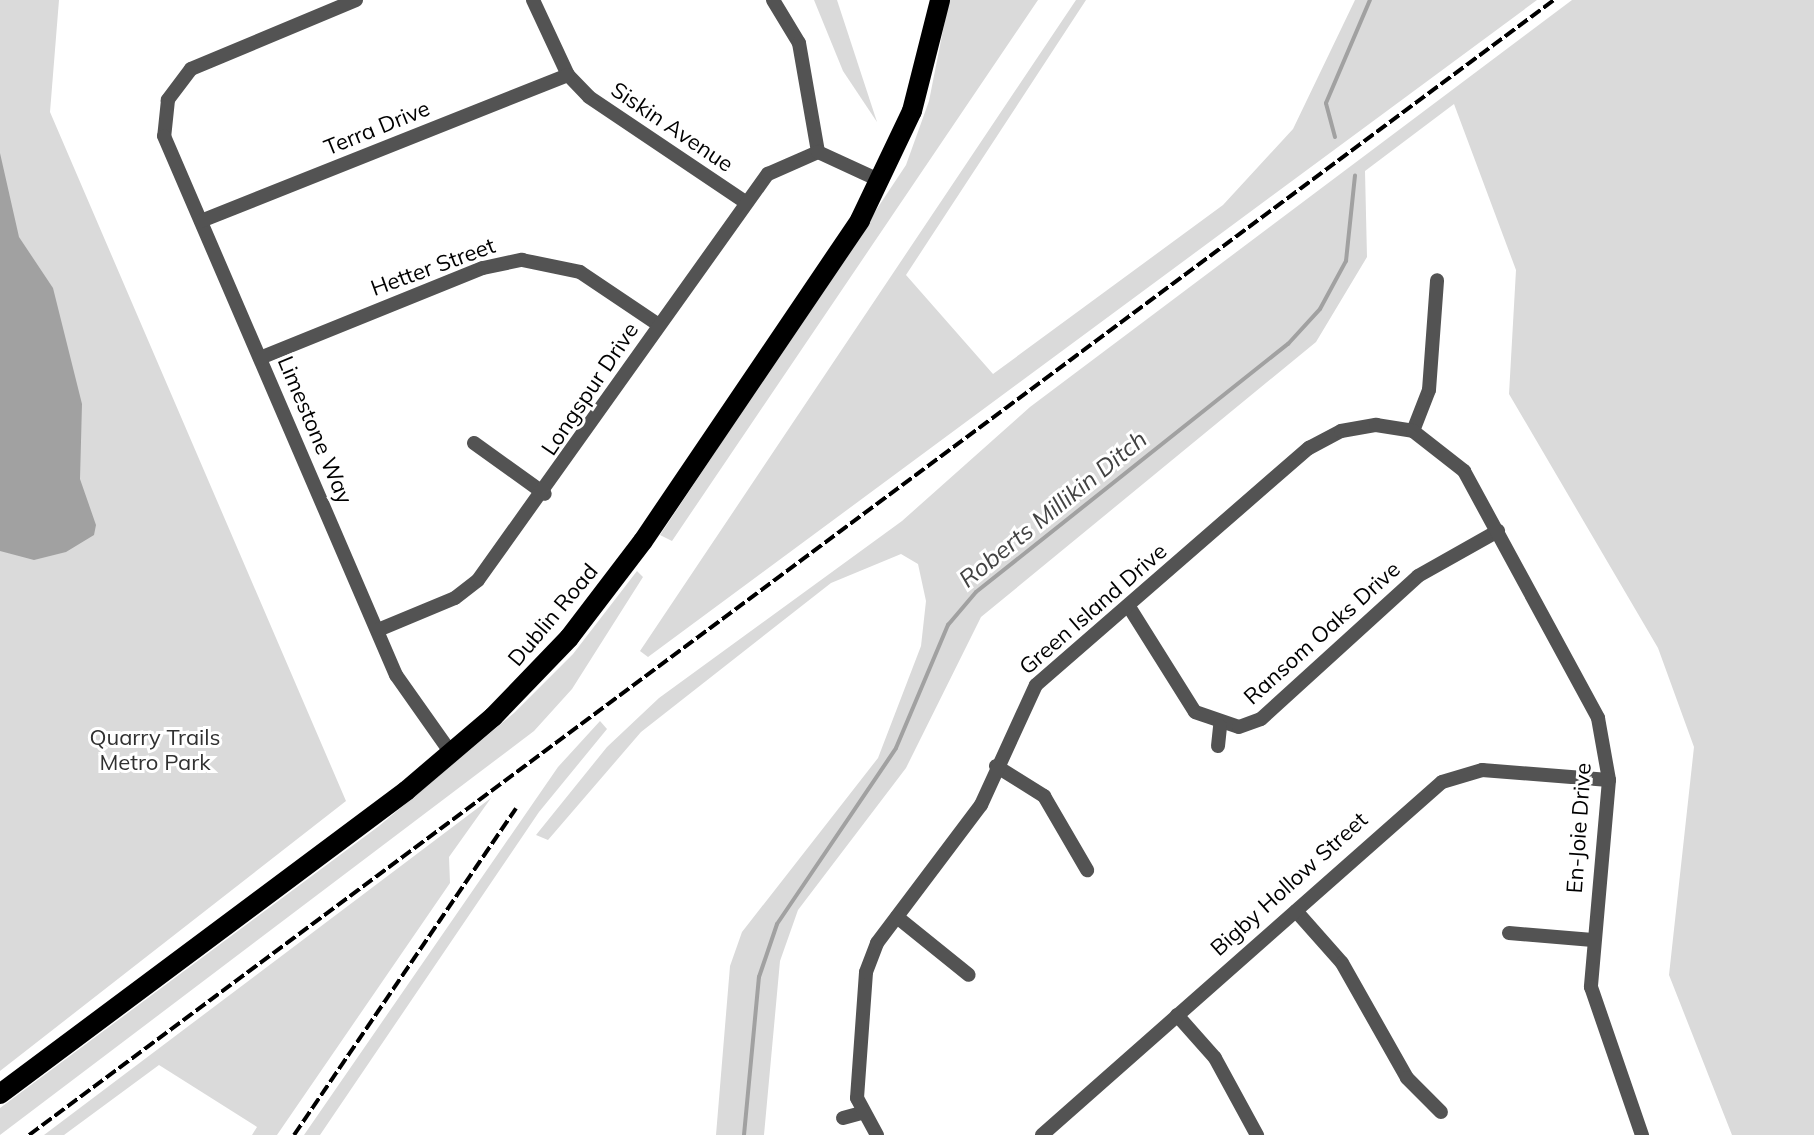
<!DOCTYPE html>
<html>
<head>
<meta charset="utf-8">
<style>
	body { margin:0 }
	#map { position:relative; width:1814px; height:1135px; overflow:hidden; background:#fff; font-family:Mulish,sans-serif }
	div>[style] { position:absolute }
	.green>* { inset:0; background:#dadada }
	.water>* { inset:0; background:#a1a1a1 }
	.stream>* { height:4px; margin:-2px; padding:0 2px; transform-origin:2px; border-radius:2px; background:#a1a1a1 }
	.minor>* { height:14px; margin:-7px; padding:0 7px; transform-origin:7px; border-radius:7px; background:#535353 }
	.primary>* { height:20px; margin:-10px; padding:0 10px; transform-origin:10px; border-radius:10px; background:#000 }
	.rail>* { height:4px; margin-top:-2px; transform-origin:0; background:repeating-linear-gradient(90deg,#000 0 12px,transparent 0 16px) }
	span { translate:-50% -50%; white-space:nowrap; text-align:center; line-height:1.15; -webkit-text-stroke:6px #fff; paint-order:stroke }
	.street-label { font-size:22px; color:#000 }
	.park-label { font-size:22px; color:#313131 }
	.water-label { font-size:24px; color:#424242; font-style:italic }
</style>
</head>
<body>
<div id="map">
	<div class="green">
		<i style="clip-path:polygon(0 0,59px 0,50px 112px,346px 801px,0 1071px)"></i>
		<i style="clip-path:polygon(814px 0,837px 0,877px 122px,843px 71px)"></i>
		<i style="clip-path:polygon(949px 0,1038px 0,672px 541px,660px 535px,906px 165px,929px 101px)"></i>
		<i style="clip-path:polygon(1076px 0,1086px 0,906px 275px,993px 374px,1223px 205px,1293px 129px,1355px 0,1537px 0,648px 657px,640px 651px)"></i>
		<i style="clip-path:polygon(1572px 0,1814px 0,1814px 1135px,1732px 1135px,1669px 975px,1694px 747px,1658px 648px,1509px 394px,1516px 270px,1454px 104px,1365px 171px,1367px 257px,1316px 342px,981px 617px,906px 768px,798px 910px,780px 961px,764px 1135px,716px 1135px,730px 966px,742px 932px,878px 758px,921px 646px,926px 601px,918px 564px,901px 554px,831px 583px,641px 732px,548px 840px,536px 835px,607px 747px,659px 698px,902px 521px,1030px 407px)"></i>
		<i style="clip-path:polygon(637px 571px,643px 577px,572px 689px,534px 731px,0 1135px,0 1108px,379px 826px,514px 713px,573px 654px)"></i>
		<i style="clip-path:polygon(600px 721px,607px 729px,539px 812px,320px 1135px,304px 1135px,558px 767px)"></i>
		<i style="clip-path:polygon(491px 798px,449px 857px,450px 883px,277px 1135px,252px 1135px,257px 1127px,159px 1065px,64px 1135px,44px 1135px)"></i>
	</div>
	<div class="water">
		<i style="clip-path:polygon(0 153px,19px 237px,53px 288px,82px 404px,80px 479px,96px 525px,94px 535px,66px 552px,34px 560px,0 551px)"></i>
	</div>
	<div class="stream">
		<i style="left:1335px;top:137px;width:35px;rotate:-105deg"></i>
		<i style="left:1326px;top:103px;width:112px;rotate:-66.9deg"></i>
		<i style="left:744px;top:1135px;width:159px;rotate:-84.6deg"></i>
		<i style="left:759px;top:977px;width:56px;rotate:-71.2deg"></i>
		<i style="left:777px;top:924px;width:212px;rotate:-55.9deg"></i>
		<i style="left:896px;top:748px;width:134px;rotate:-67.1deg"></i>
		<i style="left:948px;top:625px;width:43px;rotate:-49.7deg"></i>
		<i style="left:976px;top:592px;width:399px;rotate:-38.5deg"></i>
		<i style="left:1288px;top:344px;width:47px;rotate:-47.6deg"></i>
		<i style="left:1320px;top:309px;width:55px;rotate:-61.6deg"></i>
		<i style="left:1346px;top:261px;width:86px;rotate:-84deg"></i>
	</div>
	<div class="minor">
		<i style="left:356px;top:0;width:179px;rotate:157.3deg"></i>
		<i style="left:191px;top:69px;width:39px;rotate:127deg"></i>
		<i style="left:168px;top:100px;width:36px;rotate:96deg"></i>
		<i style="left:164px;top:136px;width:587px;rotate:66.71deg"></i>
		<i style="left:396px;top:675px;width:95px;rotate:54.8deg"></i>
		<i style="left:533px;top:0;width:83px;rotate:65deg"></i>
		<i style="left:568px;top:75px;width:30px;rotate:46deg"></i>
		<i style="left:589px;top:97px;width:188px;rotate:33.9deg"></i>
		<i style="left:773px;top:0;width:50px;rotate:58.8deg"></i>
		<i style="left:799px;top:43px;width:111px;rotate:80.1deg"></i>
		<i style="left:201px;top:221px;width:395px;rotate:-21.7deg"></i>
		<i style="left:260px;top:358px;width:240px;rotate:-22deg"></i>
		<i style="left:483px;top:268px;width:40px;rotate:-12deg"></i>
		<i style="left:522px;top:260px;width:59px;rotate:11.7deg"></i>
		<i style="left:580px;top:272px;width:95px;rotate:33.9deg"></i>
		<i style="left:1413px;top:431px;width:44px;rotate:-68.7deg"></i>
		<i style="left:1429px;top:390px;width:110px;rotate:-85.8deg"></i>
		<i style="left:474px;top:443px;width:87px;rotate:35.7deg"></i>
		<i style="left:1131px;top:610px;width:120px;rotate:57.9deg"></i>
		<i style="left:1195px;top:712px;width:46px;rotate:18.8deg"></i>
		<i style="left:1239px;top:727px;width:23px;rotate:-20deg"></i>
		<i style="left:1261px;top:719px;width:212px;rotate:-42.3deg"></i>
		<i style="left:1418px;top:576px;width:92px;rotate:-29.4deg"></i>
		<i style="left:378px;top:630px;width:83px;rotate:-22.6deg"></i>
		<i style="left:455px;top:598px;width:29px;rotate:-38deg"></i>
		<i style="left:478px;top:580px;width:499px;rotate:-54.5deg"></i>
		<i style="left:768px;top:174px;width:55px;rotate:-23.7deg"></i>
		<i style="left:818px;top:152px;width:69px;rotate:24.7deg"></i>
		<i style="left:1218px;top:746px;width:20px;rotate:-84deg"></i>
		<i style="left:996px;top:766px;width:57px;rotate:32deg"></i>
		<i style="left:1044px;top:796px;width:86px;rotate:59.8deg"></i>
		<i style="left:1296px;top:911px;width:69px;rotate:48.5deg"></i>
		<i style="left:1342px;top:963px;width:132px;rotate:60.5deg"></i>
		<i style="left:1407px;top:1078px;width:48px;rotate:45deg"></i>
		<i style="left:897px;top:917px;width:92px;rotate:38.9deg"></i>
		<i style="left:1509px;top:933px;width:84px;rotate:4.8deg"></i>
		<i style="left:1177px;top:1015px;width:57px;rotate:48.5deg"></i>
		<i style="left:1215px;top:1058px;width:88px;rotate:61.4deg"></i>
		<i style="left:843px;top:1118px;width:20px;rotate:-15deg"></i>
		<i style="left:877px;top:1135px;width:42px;rotate:-118.4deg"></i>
		<i style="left:857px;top:1098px;width:126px;rotate:-85.9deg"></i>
		<i style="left:866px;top:972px;width:31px;rotate:-69deg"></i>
		<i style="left:877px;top:943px;width:173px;rotate:-53deg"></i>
		<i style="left:981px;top:805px;width:132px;rotate:-65.4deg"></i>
		<i style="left:1036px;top:685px;width:362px;rotate:-41deg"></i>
		<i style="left:1309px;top:448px;width:36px;rotate:-28deg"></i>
		<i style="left:1341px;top:431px;width:36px;rotate:-10deg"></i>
		<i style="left:1376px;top:425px;width:37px;rotate:9deg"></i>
		<i style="left:1413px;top:431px;width:65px;rotate:38.1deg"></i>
		<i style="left:1464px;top:471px;width:281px;rotate:61.5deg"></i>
		<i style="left:1598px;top:718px;width:63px;rotate:79.9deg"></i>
		<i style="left:1609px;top:780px;width:208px;rotate:95deg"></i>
		<i style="left:1591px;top:987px;width:157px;rotate:71deg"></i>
		<i style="left:1042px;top:1135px;width:533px;rotate:-41.43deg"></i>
		<i style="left:1442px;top:782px;width:42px;rotate:-16.7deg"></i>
		<i style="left:1482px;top:770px;width:127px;rotate:4.5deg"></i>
	</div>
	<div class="primary">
		<i style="left:0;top:1094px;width:507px;rotate:-36.73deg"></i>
		<i style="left:406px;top:791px;width:114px;rotate:-40.4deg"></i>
		<i style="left:493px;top:717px;width:110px;rotate:-46.1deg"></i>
		<i style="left:569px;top:638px;width:122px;rotate:-52.7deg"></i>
		<i style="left:643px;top:541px;width:387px;rotate:-55.9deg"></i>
		<i style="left:860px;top:220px;width:121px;rotate:-64.5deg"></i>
		<i style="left:912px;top:111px;width:114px;rotate:-75.8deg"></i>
	</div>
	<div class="rail">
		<i style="left:29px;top:1135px;width:1901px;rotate:-36.66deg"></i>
		<i style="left:294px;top:1135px;width:395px;rotate:-55.8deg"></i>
	</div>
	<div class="street-label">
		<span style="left:672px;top:127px;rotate:34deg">Siskin Avenue</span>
		<span style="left:377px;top:128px;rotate:-22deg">Terra Drive</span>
		<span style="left:433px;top:267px;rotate:-20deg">Hetter Street</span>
		<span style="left:590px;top:389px;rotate:-56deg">Longspur Drive</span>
		<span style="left:315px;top:430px;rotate:67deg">Limestone Way</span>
		<span style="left:1093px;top:609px;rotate:-41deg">Green Island Drive</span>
		<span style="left:553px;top:615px;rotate:-50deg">Dublin Road</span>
		<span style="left:1322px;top:633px;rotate:-42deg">Ransom Oaks Drive</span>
		<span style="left:1579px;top:828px;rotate:-86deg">En-Joie Drive</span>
		<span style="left:1289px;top:884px;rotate:-42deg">Bigby Hollow Street</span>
	</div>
	<div class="park-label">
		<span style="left:155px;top:750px">Quarry Trails<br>Metro Park</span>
	</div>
	<div class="water-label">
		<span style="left:1053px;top:509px;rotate:-39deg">Roberts Millikin Ditch</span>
	</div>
</div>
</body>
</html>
